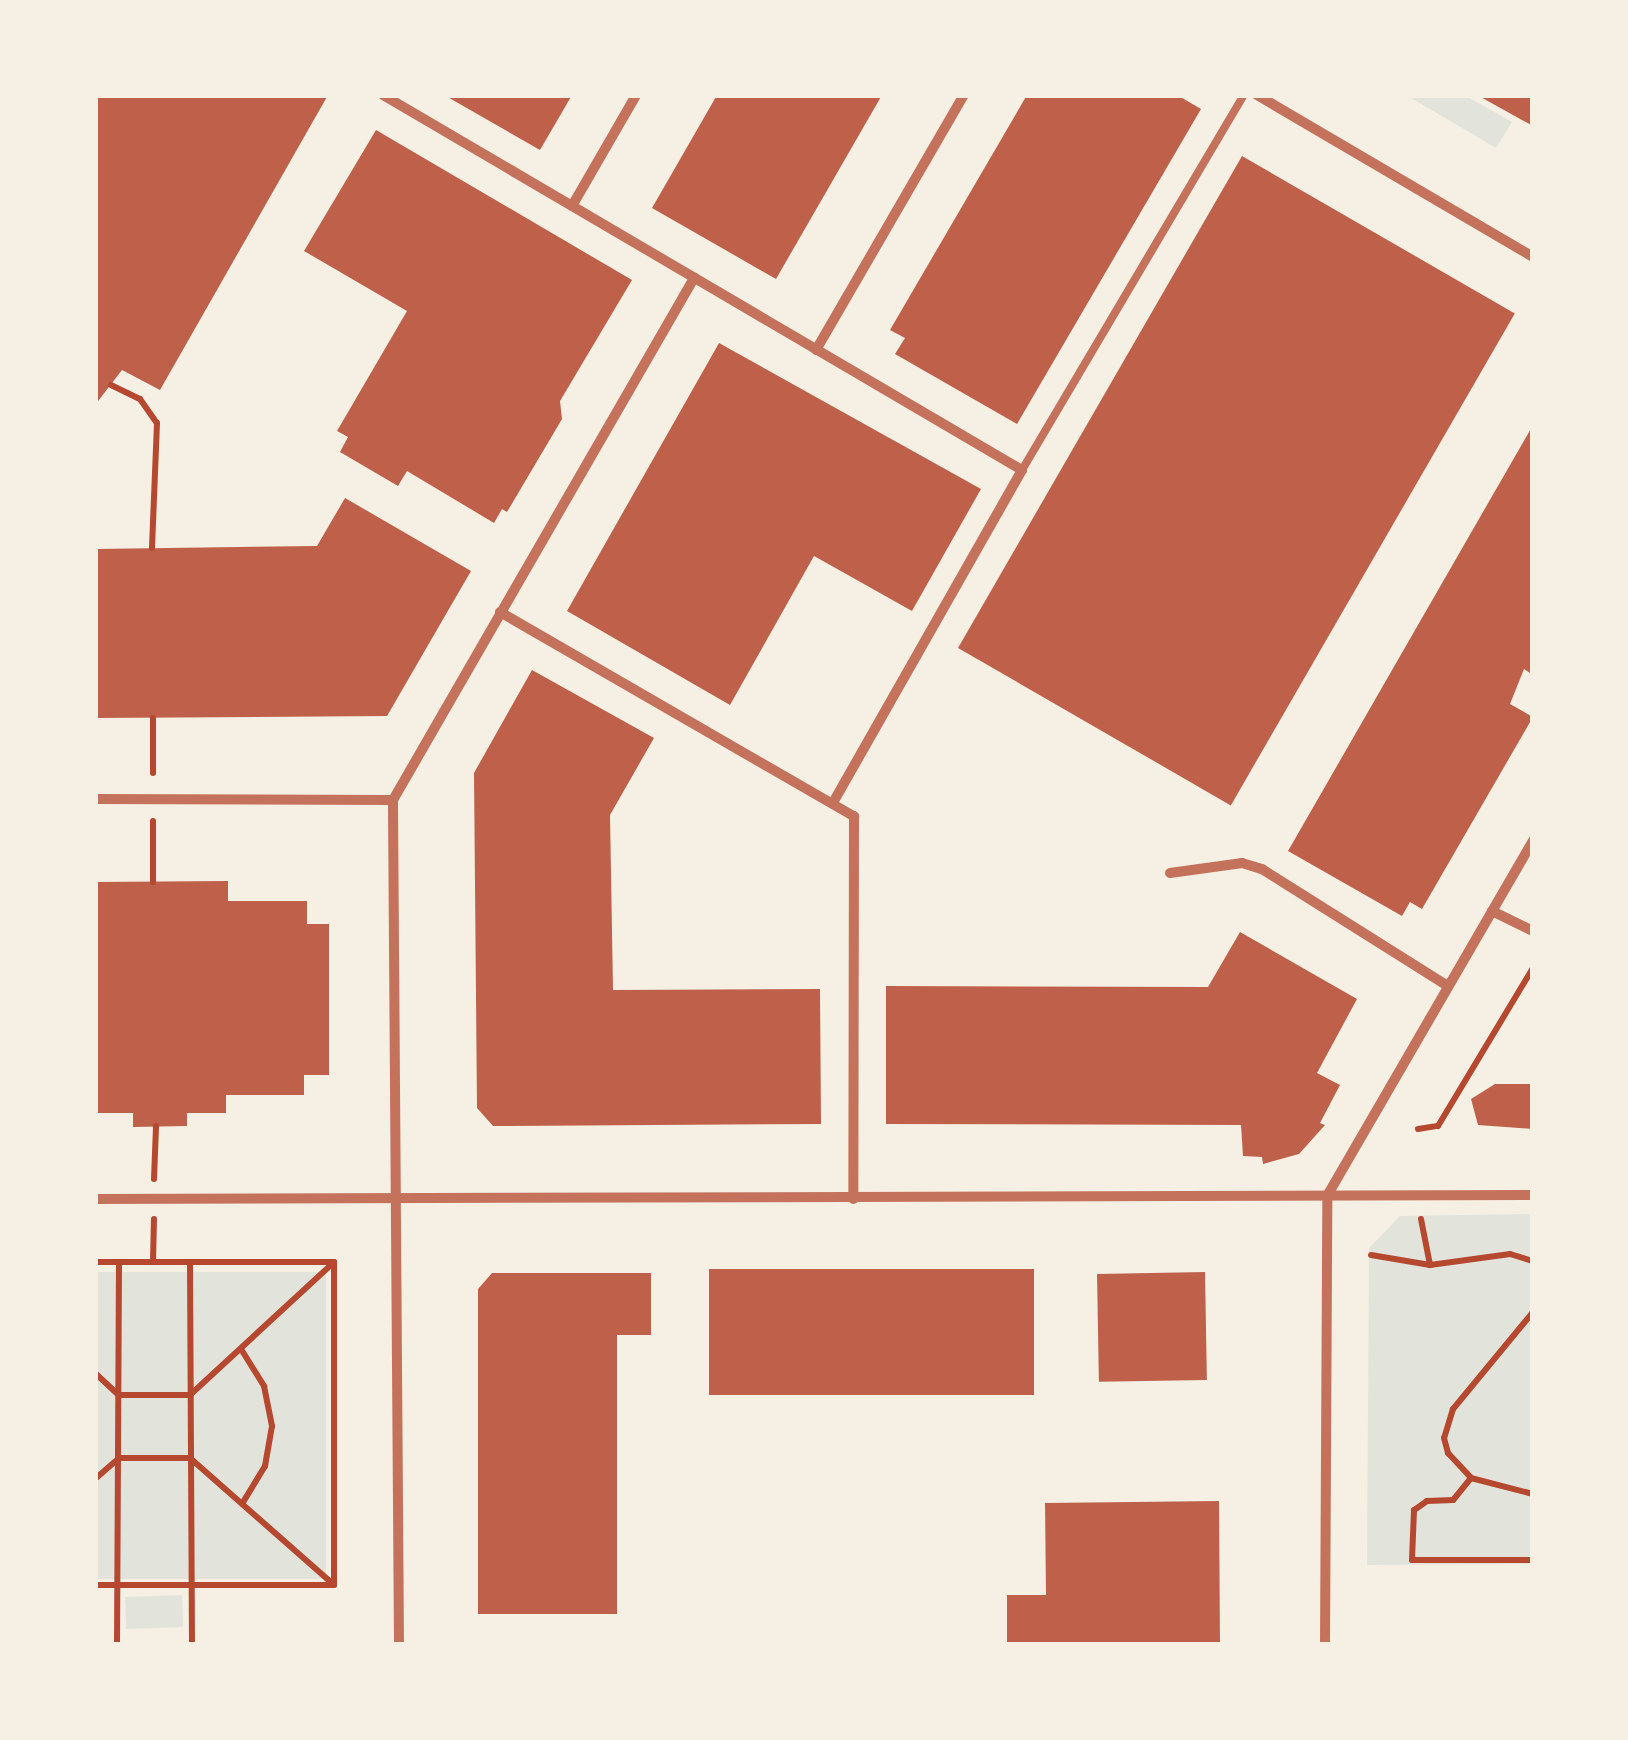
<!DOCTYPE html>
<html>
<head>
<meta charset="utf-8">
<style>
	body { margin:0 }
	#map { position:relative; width:1628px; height:1740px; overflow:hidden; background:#f6efe4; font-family:Cabin,sans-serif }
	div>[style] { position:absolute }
	.green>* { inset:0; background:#e2e4dc; transform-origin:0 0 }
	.building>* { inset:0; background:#bf614a; transform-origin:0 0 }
	.path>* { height:6px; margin:-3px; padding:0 3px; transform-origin:3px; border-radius:3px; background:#b5482f }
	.service>* { height:8px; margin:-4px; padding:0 4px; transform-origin:4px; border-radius:4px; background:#c5725c }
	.minor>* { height:10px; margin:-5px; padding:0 5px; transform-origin:5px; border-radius:5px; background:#c5725c }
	span { translate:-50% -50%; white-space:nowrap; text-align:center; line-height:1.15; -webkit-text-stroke:10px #f6efe4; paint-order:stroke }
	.frame { position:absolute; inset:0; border:98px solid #f6efe4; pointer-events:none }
</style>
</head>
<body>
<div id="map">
	<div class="green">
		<i style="clip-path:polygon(1406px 95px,1464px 95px,1512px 122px,1496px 148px)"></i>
		<i style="clip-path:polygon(1533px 1214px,1533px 1564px,1367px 1565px,1369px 1248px,1400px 1216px)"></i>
		<i style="left:95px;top:1272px;width:231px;height:307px"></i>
		<i style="left:182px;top:1595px;width:32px;height:57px;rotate:88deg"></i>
	</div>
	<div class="building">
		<i style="clip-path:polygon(95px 95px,328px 95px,160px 390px,122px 370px,95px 405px)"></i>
		<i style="clip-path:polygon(444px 95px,572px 95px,540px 150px)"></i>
		<i style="clip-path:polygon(717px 95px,882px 95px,776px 279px,652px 208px)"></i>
		<i style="clip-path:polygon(1027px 95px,1177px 95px,1201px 109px,1017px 424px,895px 354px,905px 338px,890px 330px)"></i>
		<i style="clip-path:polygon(1477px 95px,1533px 95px,1533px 126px)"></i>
		<i style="clip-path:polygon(376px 130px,632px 280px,560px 401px,562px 419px,507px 512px,502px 509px,494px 523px,407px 471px,398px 486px,340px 452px,348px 437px,337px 431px,407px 311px,304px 251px)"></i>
		<i style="left:1242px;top:156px;width:315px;height:568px;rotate:30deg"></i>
		<i style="clip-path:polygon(719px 343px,981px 489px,912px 611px,814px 556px,730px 705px,567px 611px)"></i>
		<i style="clip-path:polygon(1533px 425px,1533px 675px,1524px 669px,1510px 704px,1533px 717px,1422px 909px,1410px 902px,1402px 916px,1288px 851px)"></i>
		<i style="clip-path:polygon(345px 498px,471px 571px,387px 716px,95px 718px,95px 549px,317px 546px)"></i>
		<i style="clip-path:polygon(532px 670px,654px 738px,610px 815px,613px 990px,820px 989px,821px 1124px,493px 1126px,477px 1108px,474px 773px)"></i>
		<i style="clip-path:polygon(228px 881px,228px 901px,307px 901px,307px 924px,329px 924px,329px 1075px,304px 1075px,304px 1095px,226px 1095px,226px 1113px,187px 1113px,187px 1126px,133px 1127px,133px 1113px,95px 1113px,95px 882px)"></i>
		<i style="clip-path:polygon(1240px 932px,1357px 999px,1317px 1073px,1340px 1085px,1320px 1123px,1325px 1125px,1299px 1154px,1263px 1164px,1262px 1157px,1243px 1156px,1241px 1125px,886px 1124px,886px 986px,1208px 987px)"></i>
		<i style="clip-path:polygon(1495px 1084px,1533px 1084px,1533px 1129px,1478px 1125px,1471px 1099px)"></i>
		<i style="left:1034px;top:1269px;width:126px;height:325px;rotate:90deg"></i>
		<i style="left:1205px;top:1272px;width:108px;height:108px;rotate:89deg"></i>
		<i style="clip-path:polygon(492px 1273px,651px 1273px,651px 1335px,617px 1335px,617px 1614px,478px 1614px,478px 1289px)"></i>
		<i style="clip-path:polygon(1219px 1501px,1220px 1645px,1007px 1645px,1007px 1595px,1046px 1595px,1045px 1503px)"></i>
	</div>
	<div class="path">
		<i style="left:111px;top:385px;width:32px;rotate:26deg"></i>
		<i style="left:140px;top:399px;width:29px;rotate:55deg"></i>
		<i style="left:157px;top:423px;width:125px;rotate:92.3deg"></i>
		<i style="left:153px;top:718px;width:55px;rotate:90deg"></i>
		<i style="left:153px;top:821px;width:61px;rotate:90deg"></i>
		<i style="left:1418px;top:1129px;width:20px;rotate:-9deg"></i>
		<i style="left:1438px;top:1126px;width:184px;rotate:-59deg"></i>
		<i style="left:154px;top:1179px;width:53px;rotate:-87.8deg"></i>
		<i style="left:1421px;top:1219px;width:47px;rotate:78.9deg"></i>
		<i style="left:1430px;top:1265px;width:81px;rotate:-7.8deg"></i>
		<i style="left:1510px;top:1254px;width:24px;rotate:17deg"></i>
		<i style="left:1371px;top:1255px;width:60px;rotate:9.6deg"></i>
		<i style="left:95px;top:1262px;width:239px"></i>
		<i style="left:334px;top:1262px;width:323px;rotate:90deg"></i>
		<i style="left:334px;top:1585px;width:239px;rotate:180deg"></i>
		<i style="left:153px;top:1262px;width:43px;rotate:-88.7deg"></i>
		<i style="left:190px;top:1262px;width:383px;rotate:89.7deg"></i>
		<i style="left:1533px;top:1312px;width:126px;rotate:129.5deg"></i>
		<i style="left:1453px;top:1409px;width:30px;rotate:107deg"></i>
		<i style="left:1444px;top:1438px;width:16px;rotate:75deg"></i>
		<i style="left:1448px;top:1453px;width:34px;rotate:47deg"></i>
		<i style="left:1471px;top:1478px;width:64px;rotate:14.5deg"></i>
		<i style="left:241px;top:1349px;width:44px;rotate:58.1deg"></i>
		<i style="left:264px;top:1386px;width:41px;rotate:78.7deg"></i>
		<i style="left:272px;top:1426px;width:41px;rotate:99.9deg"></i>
		<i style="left:265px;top:1466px;width:44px;rotate:121.2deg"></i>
		<i style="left:95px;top:1373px;width:33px;rotate:43deg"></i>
		<i style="left:119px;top:1395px;width:71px"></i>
		<i style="left:190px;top:1395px;width:196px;rotate:-42.7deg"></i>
		<i style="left:1471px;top:1478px;width:28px;rotate:129deg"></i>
		<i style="left:1453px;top:1500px;width:26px;rotate:178deg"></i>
		<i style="left:1427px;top:1501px;width:16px;rotate:145deg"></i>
		<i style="left:1414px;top:1510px;width:50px;rotate:92.3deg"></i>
		<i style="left:1412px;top:1560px;width:121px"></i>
		<i style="left:95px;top:1479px;width:32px;rotate:-41deg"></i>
		<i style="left:119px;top:1458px;width:71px"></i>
		<i style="left:190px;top:1458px;width:191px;rotate:41.4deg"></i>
		<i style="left:117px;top:1645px;width:383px;rotate:-89.7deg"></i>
	</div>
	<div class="service">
		<i style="left:1022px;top:470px;width:436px;rotate:-59.4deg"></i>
	</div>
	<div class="minor">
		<i style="left:383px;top:95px;width:741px;rotate:30.41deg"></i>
		<i style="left:1022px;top:470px;width:383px;rotate:119.6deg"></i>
		<i style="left:1257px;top:95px;width:320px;rotate:30.4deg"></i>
		<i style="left:572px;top:206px;width:128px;rotate:-60deg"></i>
		<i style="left:816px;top:350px;width:295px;rotate:-59.9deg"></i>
		<i style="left:500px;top:612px;width:409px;rotate:30deg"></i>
		<i style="left:854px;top:816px;width:383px;rotate:90.1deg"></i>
		<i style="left:95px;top:799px;width:298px;rotate:0.2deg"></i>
		<i style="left:1170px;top:873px;width:73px;rotate:-7.9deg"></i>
		<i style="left:1242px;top:863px;width:21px;rotate:17deg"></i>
		<i style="left:1262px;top:869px;width:220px;rotate:32.2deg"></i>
		<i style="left:1492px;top:911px;width:46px;rotate:26deg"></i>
		<i style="left:95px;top:1199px;width:1438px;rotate:-0.16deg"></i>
		<i style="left:399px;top:1645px;width:845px;rotate:-90.41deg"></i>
		<i style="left:393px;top:800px;width:603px;rotate:-60.03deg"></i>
		<i style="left:1325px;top:1645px;width:449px;rotate:-89.7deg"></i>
		<i style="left:1327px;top:1196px;width:411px;rotate:-59.9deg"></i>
	</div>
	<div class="frame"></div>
</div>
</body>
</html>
